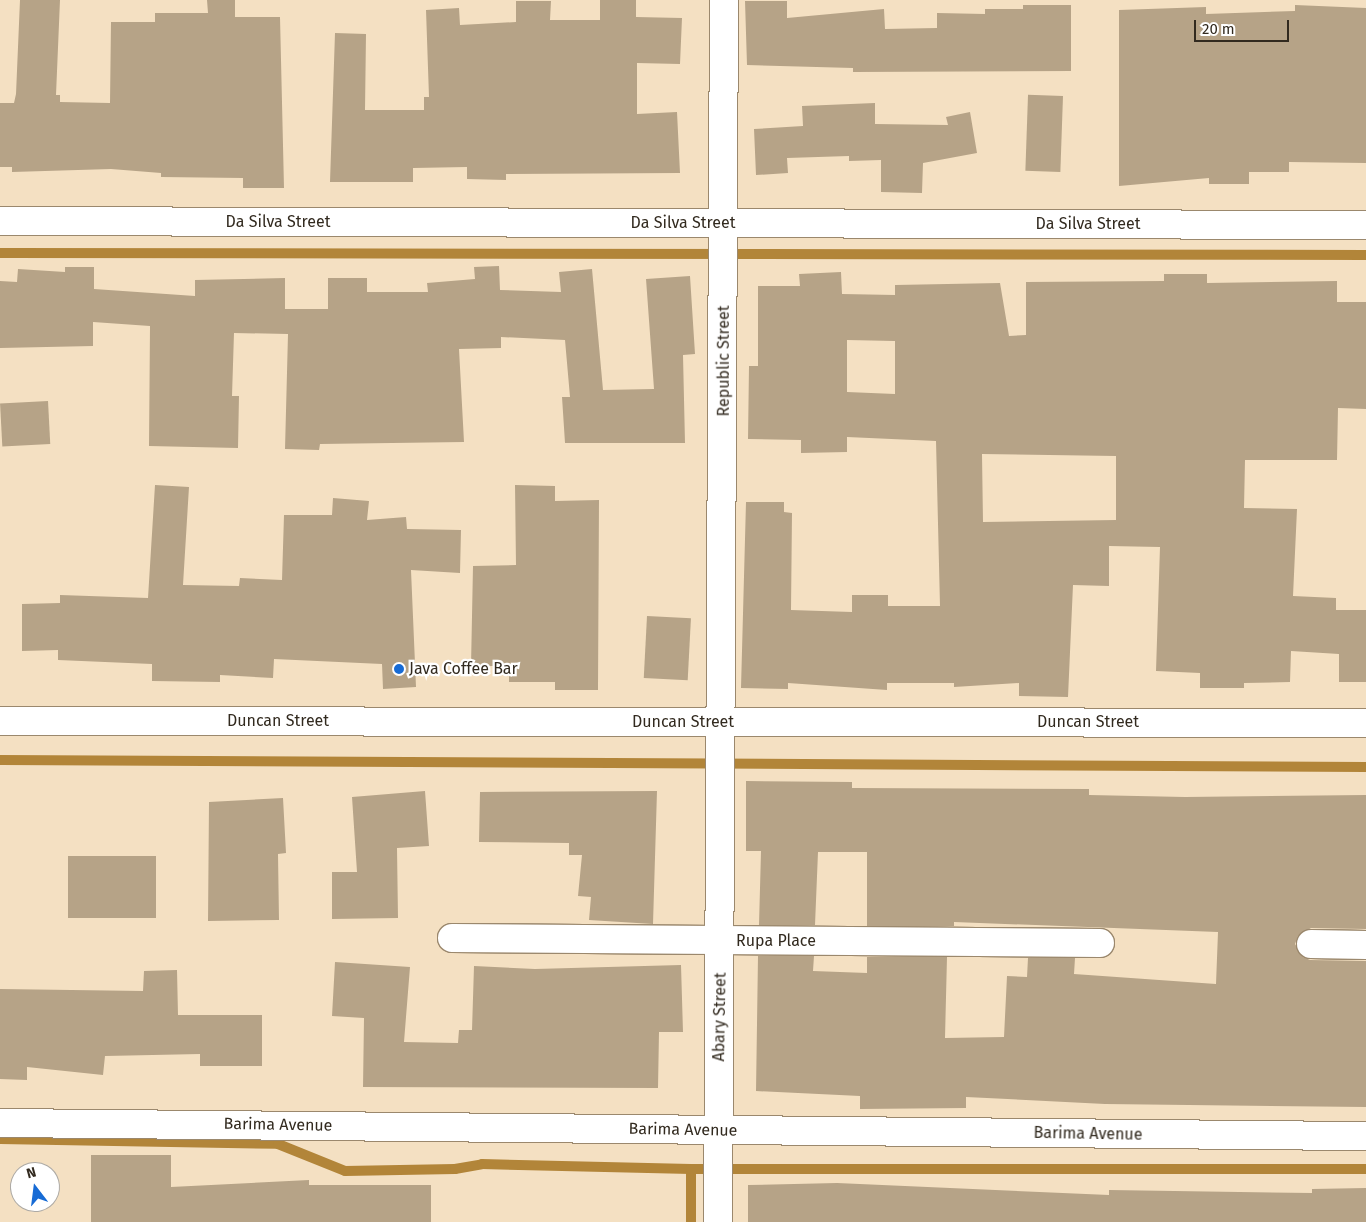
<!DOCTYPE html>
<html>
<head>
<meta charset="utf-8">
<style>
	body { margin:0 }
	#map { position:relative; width:1366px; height:1222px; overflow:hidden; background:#f4e0c2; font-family:"Fira Sans",sans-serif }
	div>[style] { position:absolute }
	.stream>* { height:10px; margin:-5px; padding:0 5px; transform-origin:5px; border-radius:5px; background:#b28539 }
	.building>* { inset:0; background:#b6a387; transform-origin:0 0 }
	.roads { filter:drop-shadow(1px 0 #9b886d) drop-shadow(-1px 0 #9b886d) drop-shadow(0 1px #9b886d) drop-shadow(0 -1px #9b886d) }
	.minor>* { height:28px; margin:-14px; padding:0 14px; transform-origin:14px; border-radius:14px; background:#fff }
	.tertiary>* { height:28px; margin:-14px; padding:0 14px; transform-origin:14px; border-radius:14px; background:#fff }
	.dots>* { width:14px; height:14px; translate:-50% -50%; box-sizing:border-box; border:2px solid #fff; border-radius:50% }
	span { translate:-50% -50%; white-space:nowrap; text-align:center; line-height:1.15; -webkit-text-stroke:4.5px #fff; paint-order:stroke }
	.street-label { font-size:16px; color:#322a1f }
	.poi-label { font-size:16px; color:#322a1f }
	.left { translate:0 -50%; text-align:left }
	.north { position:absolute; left:10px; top:1162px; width:50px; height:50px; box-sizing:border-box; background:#fff; border:1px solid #adaaa5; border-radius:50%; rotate:345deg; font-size:14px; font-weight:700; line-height:20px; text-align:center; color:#322a1f }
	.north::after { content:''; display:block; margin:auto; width:18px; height:22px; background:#176bd5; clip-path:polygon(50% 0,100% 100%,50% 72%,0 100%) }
	.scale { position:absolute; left:1194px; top:20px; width:95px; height:22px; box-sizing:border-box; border:2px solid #322a1f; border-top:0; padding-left:6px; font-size:15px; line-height:18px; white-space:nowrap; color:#322a1f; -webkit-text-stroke:4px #fff; paint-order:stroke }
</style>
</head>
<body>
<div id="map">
	<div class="stream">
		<i style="left:0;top:253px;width:1366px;rotate:0.08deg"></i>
		<i style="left:0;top:760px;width:1366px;rotate:0.29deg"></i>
		<i style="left:0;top:1139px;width:278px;rotate:1deg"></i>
		<i style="left:278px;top:1144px;width:72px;rotate:21.9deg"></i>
		<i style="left:345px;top:1171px;width:110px;rotate:-1deg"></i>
		<i style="left:455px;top:1169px;width:27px;rotate:-10deg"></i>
		<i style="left:482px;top:1164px;width:209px;rotate:1.4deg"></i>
		<i style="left:691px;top:1169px;width:53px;rotate:90deg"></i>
		<i style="left:691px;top:1169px;width:675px"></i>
	</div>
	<div class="building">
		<i style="clip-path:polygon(20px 0,60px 0,56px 95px,60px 95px,60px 102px,110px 103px,111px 22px,155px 22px,155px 13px,208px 13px,207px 0,235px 0,235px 17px,280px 17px,284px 188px,243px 188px,243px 178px,161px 177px,161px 173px,111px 169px,12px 172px,12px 167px,0 167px,0 103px,14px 103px,16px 94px)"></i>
		<i style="clip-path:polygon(600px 0,636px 0,636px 17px,682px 18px,680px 64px,637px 63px,637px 114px,677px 112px,680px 173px,506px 174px,506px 180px,467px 179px,467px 167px,413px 168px,413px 182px,330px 182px,335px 33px,366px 34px,365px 110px,424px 110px,424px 97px,429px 97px,426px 10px,459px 8px,460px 25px,516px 22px,516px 1px,551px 1px,550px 20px,600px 20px)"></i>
		<i style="clip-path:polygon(745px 1px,787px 1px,787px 18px,884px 9px,885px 29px,937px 28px,937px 13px,985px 14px,985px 9px,1023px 9px,1023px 5px,1071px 5px,1071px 71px,853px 72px,853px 68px,747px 65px)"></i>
		<i style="clip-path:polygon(1295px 5px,1366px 8px,1366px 163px,1289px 162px,1289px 172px,1249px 172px,1249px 184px,1209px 184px,1209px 178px,1119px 186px,1119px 10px,1206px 7px,1206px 14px,1295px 11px)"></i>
		<i style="left:1063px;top:96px;width:76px;height:35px;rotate:92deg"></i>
		<i style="clip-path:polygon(875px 103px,875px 124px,948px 125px,946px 117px,970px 112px,977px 153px,923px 163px,922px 193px,881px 192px,881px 160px,849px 161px,849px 156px,787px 158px,788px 173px,756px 175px,754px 129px,803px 126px,802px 106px)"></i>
		<i style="clip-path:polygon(499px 266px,500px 290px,561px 292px,559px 272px,592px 269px,603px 390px,654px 389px,646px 279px,690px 276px,695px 354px,683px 355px,685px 443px,565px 443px,562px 397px,570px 397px,565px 340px,501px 337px,501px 348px,459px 349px,464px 442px,320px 444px,319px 450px,285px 449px,288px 334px,234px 333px,232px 396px,239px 396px,238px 448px,149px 446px,150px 326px,93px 322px,93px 346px,0 348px,0 281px,17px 282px,18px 269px,65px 272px,65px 267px,94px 267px,94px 289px,195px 296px,195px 280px,285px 278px,285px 309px,328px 309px,328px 278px,367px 278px,367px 292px,428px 292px,427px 283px,475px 279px,474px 267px)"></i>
		<i style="clip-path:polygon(evenodd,841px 272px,842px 294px,895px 295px,895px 285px,1000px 283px,1009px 336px,1026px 335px,1026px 282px,1164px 281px,1164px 274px,1207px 274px,1207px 283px,1337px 281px,1337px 302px,1366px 302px,1366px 409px,1338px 408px,1337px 460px,1245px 460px,1244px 508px,1297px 509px,1293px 596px,1336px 598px,1336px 610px,1366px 610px,1366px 682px,1339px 682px,1339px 654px,1291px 651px,1290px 682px,1244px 683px,1244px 688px,1200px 688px,1200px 673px,1156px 671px,1160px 547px,1109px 546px,1109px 586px,1073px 585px,1068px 697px,1019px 696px,1019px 683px,954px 687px,954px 683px,887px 683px,887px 690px,788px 683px,788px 689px,741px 688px,746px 502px,784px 502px,784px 512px,792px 513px,791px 610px,852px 612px,852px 595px,888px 595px,888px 606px,940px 606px,936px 441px,847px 437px,847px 452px,801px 453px,801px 440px,748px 439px,749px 366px,758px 366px,758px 286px,800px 286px,799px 274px,841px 272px,847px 340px,895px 341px,895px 394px,847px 392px,847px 340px,841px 272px,982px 454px,1116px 456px,1116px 520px,983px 522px,982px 454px)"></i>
		<i style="left:48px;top:401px;width:43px;height:48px;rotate:87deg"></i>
		<i style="clip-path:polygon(155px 485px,189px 487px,183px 585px,239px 586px,240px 578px,282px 580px,284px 515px,332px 515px,333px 498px,369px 501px,367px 520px,406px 517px,407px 529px,461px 530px,460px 573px,411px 570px,416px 687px,383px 689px,382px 664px,274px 659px,273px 678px,220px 675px,220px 682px,152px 681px,152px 664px,58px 660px,58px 650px,22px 651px,22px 604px,60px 603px,60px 595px,148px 598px)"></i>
		<i style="clip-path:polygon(515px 485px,555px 486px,555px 501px,599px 500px,598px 690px,555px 690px,555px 682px,509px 682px,509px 666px,471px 666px,473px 566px,516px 565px)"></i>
		<i style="left:647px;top:616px;width:44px;height:62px;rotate:3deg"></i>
		<i style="clip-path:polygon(746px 781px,852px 782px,852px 788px,1089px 789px,1089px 795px,1185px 797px,1366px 795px,1366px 929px,1311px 928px,1298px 936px,1295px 944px,1303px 957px,1310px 960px,1366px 961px,1366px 1107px,1105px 1104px,966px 1097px,966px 1108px,860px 1109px,860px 1096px,756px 1091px,758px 956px,814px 956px,813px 971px,867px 973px,867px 957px,947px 957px,945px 1038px,1004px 1037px,1007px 976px,1027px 977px,1028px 958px,1075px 958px,1074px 974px,1216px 984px,1218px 932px,954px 922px,954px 926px,867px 926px,867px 852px,818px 852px,815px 925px,759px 925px,761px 851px,746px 851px)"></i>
		<i style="clip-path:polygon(425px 791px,429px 846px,397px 848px,398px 918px,332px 919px,332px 872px,357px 872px,352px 797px)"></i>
		<i style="clip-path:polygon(657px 791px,653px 924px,589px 920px,591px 897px,578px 896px,582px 855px,569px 855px,569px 843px,479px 842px,480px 792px)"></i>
		<i style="clip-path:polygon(283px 798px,286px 853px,278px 854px,279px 920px,208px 921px,209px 802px)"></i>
		<i style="left:68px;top:856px;width:88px;height:62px"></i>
		<i style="clip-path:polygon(335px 962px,410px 967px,404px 1042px,458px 1043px,459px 1030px,472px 1030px,474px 966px,535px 969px,681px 965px,683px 1032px,659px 1032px,658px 1088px,363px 1087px,364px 1018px,332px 1016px)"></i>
		<i style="clip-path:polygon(177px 970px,178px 1015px,262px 1015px,262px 1066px,200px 1066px,200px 1054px,105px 1056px,103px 1075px,27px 1067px,27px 1080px,0 1079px,0 989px,143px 991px,144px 971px)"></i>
		<i style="clip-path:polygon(91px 1155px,171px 1155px,171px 1187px,309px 1180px,309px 1185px,431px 1185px,431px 1222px,91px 1222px)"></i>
		<i style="clip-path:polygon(837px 1183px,1109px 1195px,1109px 1190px,1312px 1193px,1312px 1189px,1366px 1188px,1366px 1222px,748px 1222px,748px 1185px)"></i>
	</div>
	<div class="roads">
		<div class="minor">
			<i style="left:0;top:221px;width:1366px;rotate:0.17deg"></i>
			<i style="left:452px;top:938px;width:648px;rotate:0.44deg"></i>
			<i style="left:1311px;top:944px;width:55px;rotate:1deg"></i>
			<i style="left:0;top:1123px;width:1366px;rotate:0.55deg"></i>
			<i style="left:718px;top:1222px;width:1222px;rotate:-89.72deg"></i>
		</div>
		<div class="tertiary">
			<i style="left:0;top:721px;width:1366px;rotate:0.08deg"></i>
		</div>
	</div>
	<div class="dots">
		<i style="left:399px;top:669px;background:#176bd5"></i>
	</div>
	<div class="street-label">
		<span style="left:278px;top:222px">Da Silva Street</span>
		<span style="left:683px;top:223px">Da Silva Street</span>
		<span style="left:1088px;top:224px">Da Silva Street</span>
		<span style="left:724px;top:361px;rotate:-90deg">Republic Street</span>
		<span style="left:278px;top:721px">Duncan Street</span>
		<span style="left:683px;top:722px">Duncan Street</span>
		<span style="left:1088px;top:722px">Duncan Street</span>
		<span style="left:776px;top:941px">Rupa Place</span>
		<span style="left:720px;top:1017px;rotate:-89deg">Abary Street</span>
		<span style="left:278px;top:1125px;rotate:1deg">Barima Avenue</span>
		<span style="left:683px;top:1130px;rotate:1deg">Barima Avenue</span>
		<span style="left:1088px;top:1134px;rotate:1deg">Barima Avenue</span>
	</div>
	<div class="poi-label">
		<span class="left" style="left:409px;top:669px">Java Coffee Bar</span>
	</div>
	<div class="north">N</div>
	<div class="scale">20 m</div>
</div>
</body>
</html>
